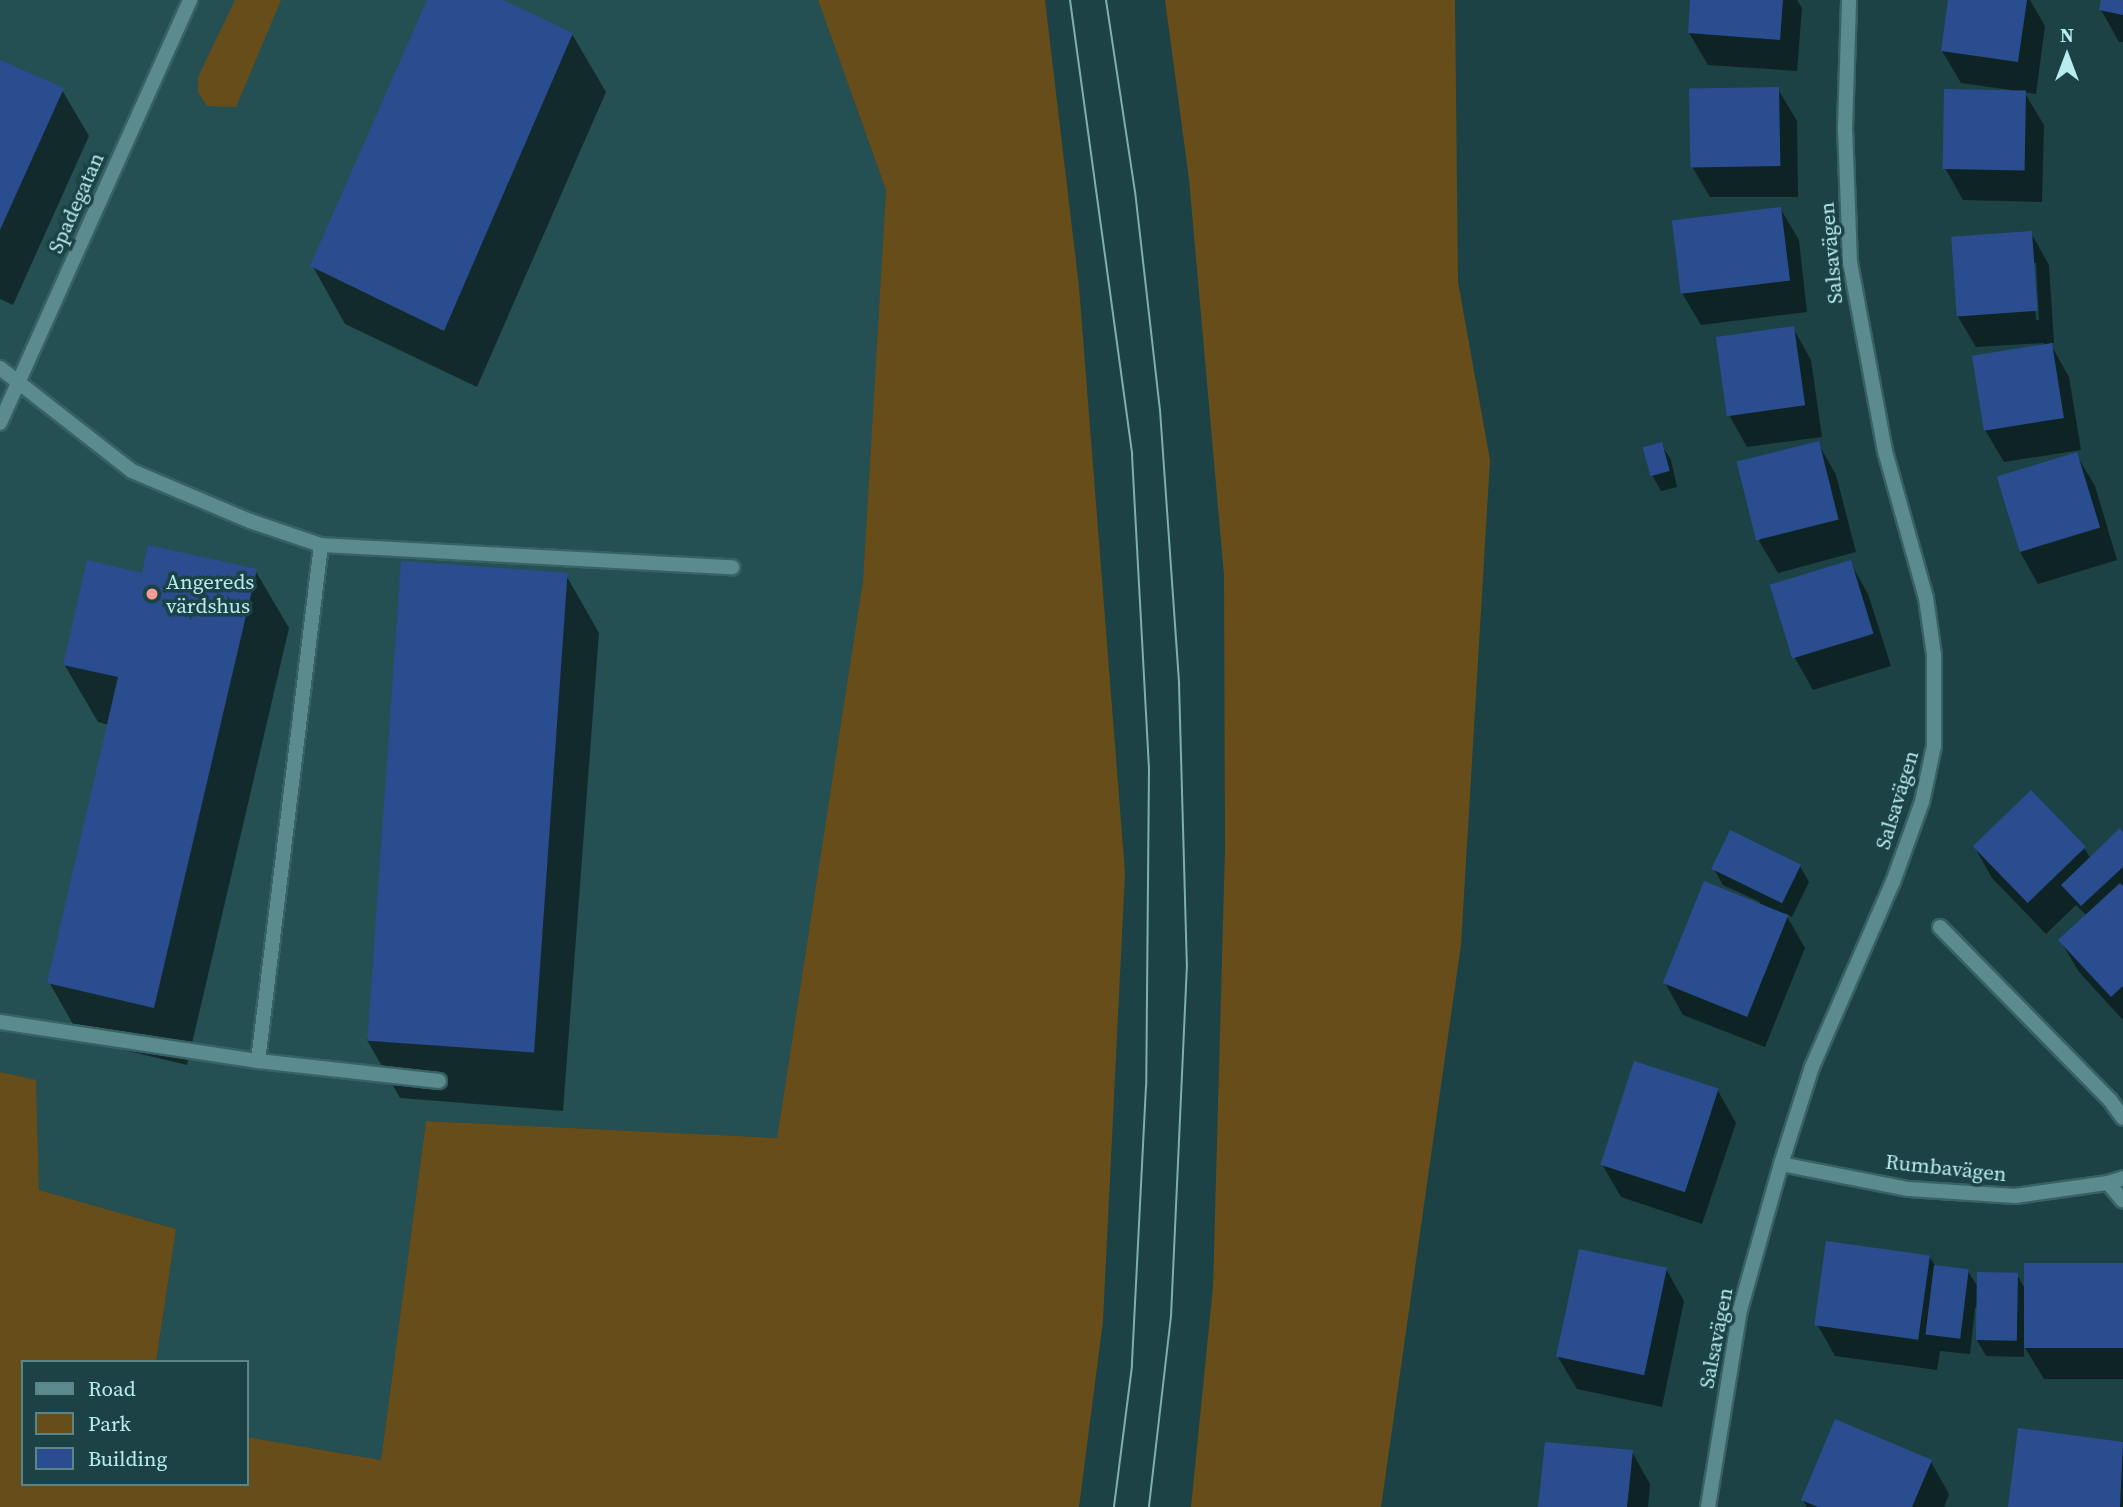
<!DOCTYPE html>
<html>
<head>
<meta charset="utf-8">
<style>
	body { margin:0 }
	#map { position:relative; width:2123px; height:1507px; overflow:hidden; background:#1c4245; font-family:"Source Serif 4",serif }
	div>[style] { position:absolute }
	.built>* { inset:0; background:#245053 }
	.green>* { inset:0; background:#674d1a }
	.shadow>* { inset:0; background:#0007 }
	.building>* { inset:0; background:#2a4d8f; transform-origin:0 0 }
	.roads { filter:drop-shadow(2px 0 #386164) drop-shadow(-2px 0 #386164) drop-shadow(0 2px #386164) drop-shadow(0 -2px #386164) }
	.service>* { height:14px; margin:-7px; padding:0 7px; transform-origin:7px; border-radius:7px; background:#5b8b8f }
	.minor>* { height:14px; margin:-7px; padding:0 7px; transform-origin:7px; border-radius:7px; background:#5b8b8f }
	.tram>* { height:2px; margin:-1px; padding:0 1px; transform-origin:1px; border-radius:1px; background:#7eaeb2 }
	.dots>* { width:19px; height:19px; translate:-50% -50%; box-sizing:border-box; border:4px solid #1c4245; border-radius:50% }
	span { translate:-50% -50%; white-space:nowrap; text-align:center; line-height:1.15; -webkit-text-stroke:7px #1c4245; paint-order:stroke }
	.street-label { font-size:21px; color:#b7edf1 }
	.poi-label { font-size:21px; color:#b7edf1 }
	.left { translate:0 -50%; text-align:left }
	.legend { position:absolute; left:21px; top:1360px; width:228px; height:126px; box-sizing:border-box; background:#1c4245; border:2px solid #5a868a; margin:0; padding:9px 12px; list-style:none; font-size:21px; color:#b7edf1 }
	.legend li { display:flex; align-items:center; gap:14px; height:35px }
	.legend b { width:35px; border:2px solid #5a868a }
	.north { position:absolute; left:2032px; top:21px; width:70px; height:70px; -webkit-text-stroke:5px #1c4245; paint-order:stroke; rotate:0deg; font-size:19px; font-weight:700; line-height:28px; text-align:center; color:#b7edf1 }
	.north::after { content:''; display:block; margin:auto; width:24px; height:32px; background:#b7edf1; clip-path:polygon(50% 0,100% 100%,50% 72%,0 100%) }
</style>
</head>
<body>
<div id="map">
	<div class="built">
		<i style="clip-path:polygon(0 0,818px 0,886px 190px,863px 580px,777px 1138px,426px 1121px,381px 1460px,247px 1437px,247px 1362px,156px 1362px,176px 1229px,39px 1190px,36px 1081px,0 1072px)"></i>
	</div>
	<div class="green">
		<i style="clip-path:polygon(235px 0,281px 0,236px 107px,207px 106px,198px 92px,198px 77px)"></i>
		<i style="clip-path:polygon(818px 0,1045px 0,1079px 287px,1125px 873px,1103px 1321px,1079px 1507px,0 1507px,0 1072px,36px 1080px,39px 1190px,176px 1229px,156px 1362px,23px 1362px,23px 1484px,247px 1484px,247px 1437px,381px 1460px,426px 1121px,777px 1138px,863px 580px,886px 190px)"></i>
		<i style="clip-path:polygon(1165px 0,1455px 0,1458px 282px,1490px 460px,1461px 945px,1381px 1507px,1191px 1507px,1213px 1287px,1225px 849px,1224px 575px,1189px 179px)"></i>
	</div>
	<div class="shadow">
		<i style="clip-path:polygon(429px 0,499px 0,572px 34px,606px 92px,477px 387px,345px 324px,312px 265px)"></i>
		<i style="clip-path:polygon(1692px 0,1797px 0,1802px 8px,1797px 71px,1708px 65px,1689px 33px)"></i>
		<i style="clip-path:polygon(1949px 0,2030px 0,2045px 26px,2036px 94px,2024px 92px,2044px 125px,2042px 202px,1963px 200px,1945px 168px,2011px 90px,1961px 83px,1942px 51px)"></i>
		<i style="clip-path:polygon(2103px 0,2123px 0,2123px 42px,2119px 42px,2101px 10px)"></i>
		<i style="clip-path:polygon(0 62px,62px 90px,89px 136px,13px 305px,0 299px)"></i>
		<i style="clip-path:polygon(1778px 89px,1797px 121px,1798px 197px,1710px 197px,1691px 165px)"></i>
		<i style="clip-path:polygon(1780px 208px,1799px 240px,1807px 312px,1701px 325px,1682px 293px)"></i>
		<i style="clip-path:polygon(evenodd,2031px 233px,2049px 265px,2054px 343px,2050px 343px,2069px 377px,2081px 450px,2004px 462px,1985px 430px,2044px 343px,1976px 347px,1957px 315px,2031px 233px,2032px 263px,2036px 263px,2039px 320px,2036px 320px,2032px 263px)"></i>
		<i style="clip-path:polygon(1793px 328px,1811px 360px,1822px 437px,1747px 447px,1729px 415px)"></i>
		<i style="clip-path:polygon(1818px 443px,1836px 475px,1856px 552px,1778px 573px,1759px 541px)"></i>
		<i style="clip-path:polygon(1661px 444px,1671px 460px,1677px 487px,1661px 491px,1652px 475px)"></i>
		<i style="clip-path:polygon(2076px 454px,2095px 486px,2117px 560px,2038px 584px,2020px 552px,1998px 477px)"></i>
		<i style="clip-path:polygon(1850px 562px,1868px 594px,1891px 666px,1813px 690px,1795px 658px)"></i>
		<i style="clip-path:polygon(255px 570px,289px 628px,187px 1065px,82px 1040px,49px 982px,109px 725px,98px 722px,64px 664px)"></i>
		<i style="clip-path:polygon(566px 575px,599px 633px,563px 1111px,400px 1098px,367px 1040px)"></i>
		<i style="clip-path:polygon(1731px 833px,1800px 866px,1809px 882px,1792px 917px,1785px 913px,1805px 948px,1765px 1047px,1683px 1015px,1665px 983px,1759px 905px,1760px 902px,1723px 885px,1714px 869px)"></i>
		<i style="clip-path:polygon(2123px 834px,2123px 1020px,2079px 972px,2060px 940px,2087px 916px,2076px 905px,2046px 934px,1992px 878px,1974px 846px,2084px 848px,2091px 859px)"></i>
		<i style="clip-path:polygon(1718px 1091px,1736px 1123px,1702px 1224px,1621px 1197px,1602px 1164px)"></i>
		<i style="clip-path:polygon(1929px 1256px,1936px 1267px,1968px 1271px,1979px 1289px,2017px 1275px,2026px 1290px,2123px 1264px,2123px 1379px,2044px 1379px,2024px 1346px,2024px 1357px,1986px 1356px,1977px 1340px,1978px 1308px,1975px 1308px,1970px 1354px,1940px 1351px,1937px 1370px,1835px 1356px,1817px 1324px)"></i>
		<i style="clip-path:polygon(1666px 1269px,1684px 1301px,1662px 1407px,1577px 1389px,1558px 1357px)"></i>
		<i style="clip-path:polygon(2020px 1430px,2123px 1444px,2123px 1507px,2010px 1507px)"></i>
		<i style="clip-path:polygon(1632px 1452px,1650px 1484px,1648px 1507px,1540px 1507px)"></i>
		<i style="clip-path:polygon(1931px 1462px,1949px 1494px,1944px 1507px,1807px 1507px,1803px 1500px)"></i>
	</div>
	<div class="building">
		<i style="clip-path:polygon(427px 0,503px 0,573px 33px,444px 331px,310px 266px)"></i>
		<i style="clip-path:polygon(1690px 0,1783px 0,1780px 40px,1688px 33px)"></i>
		<i style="clip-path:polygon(1948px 0,2027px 0,2018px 62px,1941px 51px)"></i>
		<i style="clip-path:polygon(2101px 0,2123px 0,2123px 15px,2099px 10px)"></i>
		<i style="clip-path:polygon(0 60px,64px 88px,0 230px)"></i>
		<i style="left:1779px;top:87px;width:79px;height:90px;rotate:89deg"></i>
		<i style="left:1944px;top:89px;width:82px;height:80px;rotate:1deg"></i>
		<i style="left:1781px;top:207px;width:74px;height:110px;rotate:83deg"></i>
		<i style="left:2032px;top:231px;width:80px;height:81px;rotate:86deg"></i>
		<i style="left:1794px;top:326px;width:80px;height:79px;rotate:82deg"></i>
		<i style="left:2052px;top:343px;width:76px;height:81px;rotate:81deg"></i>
		<i style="left:1819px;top:441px;width:81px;height:85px;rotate:76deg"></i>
		<i style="left:1662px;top:442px;width:30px;height:20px;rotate:75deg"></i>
		<i style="left:2077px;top:452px;width:79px;height:84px;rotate:73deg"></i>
		<i style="clip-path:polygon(148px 545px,257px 569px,154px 1008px,47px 983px,118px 677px,63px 665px,87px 560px,142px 573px)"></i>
		<i style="left:1851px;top:560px;width:77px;height:85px;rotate:73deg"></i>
		<i style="left:401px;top:561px;width:167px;height:481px;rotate:4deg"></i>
		<i style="left:2031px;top:790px;width:79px;height:81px;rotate:46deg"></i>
		<i style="clip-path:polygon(2120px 828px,2123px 832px,2123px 867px,2081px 906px,2061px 885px)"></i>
		<i style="left:1730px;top:830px;width:79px;height:43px;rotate:26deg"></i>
		<i style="left:1704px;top:881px;width:91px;height:110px;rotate:22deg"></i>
		<i style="clip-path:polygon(2120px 883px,2123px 886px,2123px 986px,2111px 997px,2058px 940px)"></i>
		<i style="left:1634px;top:1061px;width:89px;height:109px;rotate:18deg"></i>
		<i style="left:1826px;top:1241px;width:105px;height:85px;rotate:8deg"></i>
		<i style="left:1579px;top:1249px;width:90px;height:110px;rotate:12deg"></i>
		<i style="left:2024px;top:1263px;width:99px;height:85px"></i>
		<i style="left:1934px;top:1265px;width:35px;height:70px;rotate:7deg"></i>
		<i style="left:1977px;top:1272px;width:41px;height:68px;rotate:1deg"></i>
		<i style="clip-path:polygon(1835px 1419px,1932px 1460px,1912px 1507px,1818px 1507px,1801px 1500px)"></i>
		<i style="clip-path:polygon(2018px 1428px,2123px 1442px,2120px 1507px,2008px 1507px)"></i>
		<i style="clip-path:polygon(1545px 1442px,1633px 1450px,1627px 1507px,1538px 1507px)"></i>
	</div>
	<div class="roads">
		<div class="service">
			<i style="left:0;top:368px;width:167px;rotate:38deg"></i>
			<i style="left:132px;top:471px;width:128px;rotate:23deg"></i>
			<i style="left:250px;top:521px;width:75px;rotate:18.7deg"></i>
			<i style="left:321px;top:545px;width:520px;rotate:96.96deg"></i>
			<i style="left:321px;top:545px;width:412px;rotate:3.1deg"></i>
			<i style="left:1940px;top:927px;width:243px;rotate:45.5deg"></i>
			<i style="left:2110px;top:1100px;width:22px;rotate:54deg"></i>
			<i style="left:0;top:1022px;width:261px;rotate:8.6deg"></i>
			<i style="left:258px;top:1061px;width:182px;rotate:6.3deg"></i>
		</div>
		<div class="minor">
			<i style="left:0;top:423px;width:464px;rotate:-65.8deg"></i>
			<i style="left:1781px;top:1164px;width:130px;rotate:11.1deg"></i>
			<i style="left:1909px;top:1189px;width:106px;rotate:3.8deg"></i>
			<i style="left:2015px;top:1196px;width:94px;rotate:-8deg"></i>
			<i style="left:2108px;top:1183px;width:16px;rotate:-18deg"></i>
			<i style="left:2108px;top:1183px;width:23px;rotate:50deg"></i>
			<i style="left:1708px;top:1507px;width:200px;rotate:-80.8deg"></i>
			<i style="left:1740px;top:1310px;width:152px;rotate:-74.3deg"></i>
			<i style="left:1781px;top:1164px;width:102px;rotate:-72.3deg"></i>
			<i style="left:1812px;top:1067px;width:202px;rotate:-66.4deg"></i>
			<i style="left:1893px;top:882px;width:85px;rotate:-70.1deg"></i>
			<i style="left:1922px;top:802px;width:57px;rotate:-77.9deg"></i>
			<i style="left:1934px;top:746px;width:91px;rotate:-90deg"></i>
			<i style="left:1934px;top:655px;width:58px;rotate:-98deg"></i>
			<i style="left:1926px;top:598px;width:153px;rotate:-105.6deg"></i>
			<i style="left:1885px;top:451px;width:191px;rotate:-100.5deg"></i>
			<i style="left:1850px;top:263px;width:134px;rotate:-92.1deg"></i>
			<i style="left:1845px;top:129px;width:129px;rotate:-88.2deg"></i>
		</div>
	</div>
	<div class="tram">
		<i style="left:1070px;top:0;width:459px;rotate:82.2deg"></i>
		<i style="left:1132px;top:455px;width:312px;rotate:86.9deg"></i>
		<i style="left:1149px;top:767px;width:319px;rotate:90.5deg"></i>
		<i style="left:1146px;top:1086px;width:280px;rotate:92.9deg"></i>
		<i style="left:1132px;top:1366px;width:142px;rotate:97.3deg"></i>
		<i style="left:1106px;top:0;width:193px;rotate:81.4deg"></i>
		<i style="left:1135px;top:191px;width:220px;rotate:83.5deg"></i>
		<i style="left:1160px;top:410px;width:275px;rotate:86deg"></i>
		<i style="left:1179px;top:684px;width:280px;rotate:88.4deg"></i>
		<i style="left:1187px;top:964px;width:352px;rotate:92.6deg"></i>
		<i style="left:1171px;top:1316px;width:192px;rotate:96.6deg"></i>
	</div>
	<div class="dots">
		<i style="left:152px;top:594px;background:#f59b98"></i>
	</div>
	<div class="street-label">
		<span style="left:76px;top:203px;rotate:-66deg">Spadegatan</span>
		<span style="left:1831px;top:253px;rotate:-95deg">Salsavägen</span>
		<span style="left:1897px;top:800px;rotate:-73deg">Salsavägen</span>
		<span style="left:1946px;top:1168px;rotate:6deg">Rumbavägen</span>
		<span style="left:1716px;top:1338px;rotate:-79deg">Salsavägen</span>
	</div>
	<div class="poi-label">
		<span class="left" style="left:166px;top:594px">Angereds<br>värdshus</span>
	</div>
	<ul class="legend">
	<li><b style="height:9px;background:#5b8b8f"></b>Road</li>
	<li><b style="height:19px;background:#674d1a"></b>Park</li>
	<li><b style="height:19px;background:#2a4d8f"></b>Building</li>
	</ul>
	<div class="north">N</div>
</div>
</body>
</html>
